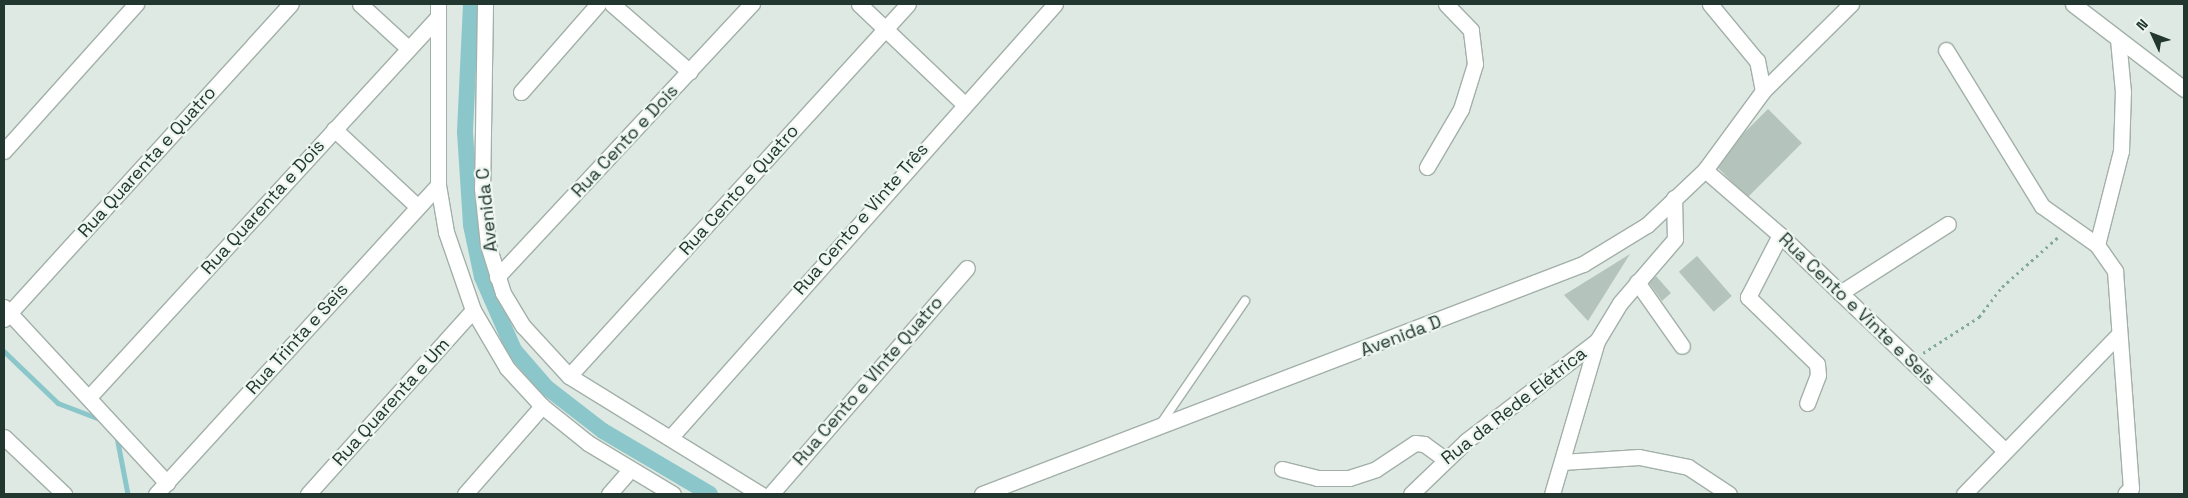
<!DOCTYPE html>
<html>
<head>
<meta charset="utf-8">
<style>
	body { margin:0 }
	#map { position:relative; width:2188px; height:498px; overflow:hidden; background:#dfe9e3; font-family:"Space Grotesk",sans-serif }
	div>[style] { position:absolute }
	.stream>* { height:4.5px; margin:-2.25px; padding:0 2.25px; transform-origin:2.25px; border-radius:2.25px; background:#8bc7ca }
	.canal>* { height:16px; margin:-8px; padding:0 8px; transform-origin:8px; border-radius:8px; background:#8bc7ca }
	.building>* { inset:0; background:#b4c3bc; transform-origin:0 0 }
	.path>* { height:2.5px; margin-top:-1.25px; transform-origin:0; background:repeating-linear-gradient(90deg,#82aa99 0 2.5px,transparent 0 6.5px) }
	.roads { filter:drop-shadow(1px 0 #a2b0a9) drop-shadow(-1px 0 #a2b0a9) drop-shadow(0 1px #a2b0a9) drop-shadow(0 -1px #a2b0a9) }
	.lane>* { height:8px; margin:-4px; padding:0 4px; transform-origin:4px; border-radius:4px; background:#fff }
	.street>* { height:15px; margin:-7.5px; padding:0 7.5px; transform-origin:7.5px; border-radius:7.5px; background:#fff }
	.secondary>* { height:15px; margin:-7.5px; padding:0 7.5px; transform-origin:7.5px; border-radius:7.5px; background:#fff }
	span { translate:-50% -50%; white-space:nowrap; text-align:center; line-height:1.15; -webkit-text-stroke:4.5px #eef6f1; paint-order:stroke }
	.street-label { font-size:18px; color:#21372f }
	.frame { position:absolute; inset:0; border:5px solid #21372f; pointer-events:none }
	.north { position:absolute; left:2128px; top:10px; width:50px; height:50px; -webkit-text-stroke:4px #eef6f1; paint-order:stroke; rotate:313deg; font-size:14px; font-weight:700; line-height:20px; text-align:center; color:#21372f }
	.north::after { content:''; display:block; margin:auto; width:18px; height:22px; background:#21372f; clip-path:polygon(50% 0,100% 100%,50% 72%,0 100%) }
</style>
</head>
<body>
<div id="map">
	<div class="stream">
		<i style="left:4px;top:351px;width:75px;rotate:43.9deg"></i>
		<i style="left:58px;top:403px;width:45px;rotate:20.9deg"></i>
		<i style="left:117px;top:437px;width:58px;rotate:79.1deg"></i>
	</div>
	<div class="canal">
		<i style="left:471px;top:4px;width:128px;rotate:92.7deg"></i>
		<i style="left:465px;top:132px;width:93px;rotate:86.3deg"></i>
		<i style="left:471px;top:225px;width:53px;rotate:78.1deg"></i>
		<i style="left:482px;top:277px;width:80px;rotate:66.3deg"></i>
		<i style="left:514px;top:350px;width:49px;rotate:49.1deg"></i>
		<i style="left:546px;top:387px;width:72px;rotate:37.7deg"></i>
		<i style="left:603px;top:431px;width:124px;rotate:30.5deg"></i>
	</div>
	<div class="building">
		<i style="left:1768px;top:109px;width:48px;height:77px;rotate:45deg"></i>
		<i style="clip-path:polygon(1630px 254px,1588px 321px,1564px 295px)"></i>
		<i style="left:1697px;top:256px;width:53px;height:24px;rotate:49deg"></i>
		<i style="clip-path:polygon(1656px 276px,1671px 293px,1662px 301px,1649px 283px)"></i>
	</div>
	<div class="path">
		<i style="left:1923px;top:353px;width:67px;rotate:-32.7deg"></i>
		<i style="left:1979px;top:317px;width:38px;rotate:-53deg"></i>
		<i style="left:2002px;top:287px;width:76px;rotate:-41.8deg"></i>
	</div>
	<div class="roads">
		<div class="lane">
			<i style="left:1162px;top:422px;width:147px;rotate:-55.6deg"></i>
		</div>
		<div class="street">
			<i style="left:360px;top:4px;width:64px;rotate:42.5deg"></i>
			<i style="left:612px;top:4px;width:103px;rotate:41.1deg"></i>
			<i style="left:859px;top:4px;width:144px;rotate:43.6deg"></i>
			<i style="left:2073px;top:4px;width:140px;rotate:37.4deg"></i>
			<i style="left:1946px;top:50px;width:183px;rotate:58.4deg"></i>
			<i style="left:2042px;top:206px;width:67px;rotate:35.3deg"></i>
			<i style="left:2097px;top:245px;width:32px;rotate:55deg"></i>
			<i style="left:2115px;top:271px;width:218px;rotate:85.8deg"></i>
			<i style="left:2131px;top:488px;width:8px;rotate:135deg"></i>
			<i style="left:1763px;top:91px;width:124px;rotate:-44.7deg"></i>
			<i style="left:521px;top:92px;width:117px;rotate:-48.8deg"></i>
			<i style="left:334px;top:129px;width:113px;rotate:42.9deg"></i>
			<i style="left:4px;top:151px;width:198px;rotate:-48.1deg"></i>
			<i style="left:1427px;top:167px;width:67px;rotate:-59.6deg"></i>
			<i style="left:1461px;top:109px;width:47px;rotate:-72.7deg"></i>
			<i style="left:1475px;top:64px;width:34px;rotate:-97deg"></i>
			<i style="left:1471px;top:30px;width:36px;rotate:-134deg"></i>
			<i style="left:1705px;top:170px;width:99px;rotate:40.9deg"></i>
			<i style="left:1780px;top:235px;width:312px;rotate:43.8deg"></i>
			<i style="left:1780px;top:235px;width:70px;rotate:117.3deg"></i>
			<i style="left:1748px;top:297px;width:96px;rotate:44.2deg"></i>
			<i style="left:1817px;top:364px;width:11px;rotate:85deg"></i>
			<i style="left:1818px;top:375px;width:30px;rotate:111deg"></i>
			<i style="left:2097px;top:245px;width:97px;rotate:-75.7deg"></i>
			<i style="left:2121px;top:151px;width:59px;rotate:-88.1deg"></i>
			<i style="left:2123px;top:92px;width:53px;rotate:-95.4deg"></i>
			<i style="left:497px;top:277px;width:374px;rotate:-47deg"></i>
			<i style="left:1637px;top:282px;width:78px;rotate:54.9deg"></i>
			<i style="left:1840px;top:293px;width:128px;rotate:-32.6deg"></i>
			<i style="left:4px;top:307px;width:240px;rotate:47.2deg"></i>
			<i style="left:4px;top:319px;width:426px;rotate:-47.7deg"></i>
			<i style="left:569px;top:376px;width:503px;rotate:-47.66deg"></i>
			<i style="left:90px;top:396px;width:513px;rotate:-47.45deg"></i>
			<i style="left:4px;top:437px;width:83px;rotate:43.5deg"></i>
			<i style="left:670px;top:438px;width:580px;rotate:-48.42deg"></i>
			<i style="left:1562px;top:462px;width:77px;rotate:-3.7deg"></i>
			<i style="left:1639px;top:457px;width:50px;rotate:11.5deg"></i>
			<i style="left:1688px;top:467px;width:49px;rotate:33.4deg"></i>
			<i style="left:1282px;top:469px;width:36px;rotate:14deg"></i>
			<i style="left:1317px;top:478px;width:32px"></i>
			<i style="left:1349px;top:478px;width:28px;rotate:-18deg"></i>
			<i style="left:1376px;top:469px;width:47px;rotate:-33.7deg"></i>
			<i style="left:1415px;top:443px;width:9px;rotate:6deg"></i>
			<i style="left:1424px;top:444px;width:26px;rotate:36deg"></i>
			<i style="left:156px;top:494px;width:418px;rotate:-47.6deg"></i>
			<i style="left:308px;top:494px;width:247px;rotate:-48.1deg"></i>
			<i style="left:465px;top:494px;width:117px;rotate:-48.8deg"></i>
			<i style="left:609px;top:494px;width:32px;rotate:-49deg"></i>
			<i style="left:771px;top:494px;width:299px;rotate:-49.1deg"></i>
			<i style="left:1411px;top:494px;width:76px;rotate:-43.9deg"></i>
			<i style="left:1466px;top:441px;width:165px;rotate:-37.4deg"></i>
			<i style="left:1552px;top:494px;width:159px;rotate:-73.6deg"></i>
			<i style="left:1597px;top:341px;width:44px;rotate:-58.8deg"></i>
			<i style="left:1620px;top:303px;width:84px;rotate:-49.3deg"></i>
			<i style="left:1675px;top:239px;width:41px;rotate:-91.4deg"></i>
			<i style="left:1964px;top:494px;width:220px;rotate:-45.9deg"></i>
		</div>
		<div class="secondary">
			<i style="left:438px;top:4px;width:181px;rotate:90deg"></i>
			<i style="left:438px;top:185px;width:48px;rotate:80.3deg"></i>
			<i style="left:446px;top:232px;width:83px;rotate:70.9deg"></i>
			<i style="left:473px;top:310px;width:67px;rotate:59.6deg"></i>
			<i style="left:507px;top:368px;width:52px;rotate:47.4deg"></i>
			<i style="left:542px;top:406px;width:59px;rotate:38.8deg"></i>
			<i style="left:588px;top:443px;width:99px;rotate:31deg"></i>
			<i style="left:485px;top:4px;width:184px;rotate:90.9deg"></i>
			<i style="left:482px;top:188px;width:57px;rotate:84deg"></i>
			<i style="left:488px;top:245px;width:50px;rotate:72.6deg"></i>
			<i style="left:503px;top:293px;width:39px;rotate:59deg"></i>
			<i style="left:523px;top:326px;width:68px;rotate:47.4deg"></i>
			<i style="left:569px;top:376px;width:225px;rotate:31.7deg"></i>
			<i style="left:982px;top:494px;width:644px;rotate:-20.94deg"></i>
			<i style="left:1583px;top:264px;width:75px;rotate:-31.4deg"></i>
			<i style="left:1647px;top:225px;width:80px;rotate:-43.5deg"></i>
			<i style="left:1705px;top:170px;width:98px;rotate:-53.7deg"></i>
			<i style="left:1763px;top:91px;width:31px;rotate:-101deg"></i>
			<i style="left:1757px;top:61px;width:74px;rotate:-129.5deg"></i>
		</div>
	</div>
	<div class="street-label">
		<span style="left:625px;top:141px;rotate:-47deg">Rua Cento e Dois</span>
		<span style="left:147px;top:162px;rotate:-48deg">Rua Quarenta e Quatro</span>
		<span style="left:739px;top:190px;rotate:-48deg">Rua Cento e Quatro</span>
		<span style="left:263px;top:207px;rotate:-48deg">Rua Quarenta e Dois</span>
		<span style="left:487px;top:210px;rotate:-96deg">Avenida C</span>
		<span style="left:861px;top:219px;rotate:-49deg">Rua Cento e Vinte Três</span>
		<span style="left:1857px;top:309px;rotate:44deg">Rua Cento e Vinte e Seis</span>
		<span style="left:1401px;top:336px;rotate:-21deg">Avenida D</span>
		<span style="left:297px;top:339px;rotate:-48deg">Rua Trinta e Seis</span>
		<span style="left:868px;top:381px;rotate:-49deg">Rua Cento e VInte Quatro</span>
		<span style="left:391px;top:402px;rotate:-48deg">Rua Quarenta e Um</span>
		<span style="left:1514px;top:406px;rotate:-38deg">Rua da Rede Elétrica</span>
	</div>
	<div class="frame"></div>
	<div class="north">N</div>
</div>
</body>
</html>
